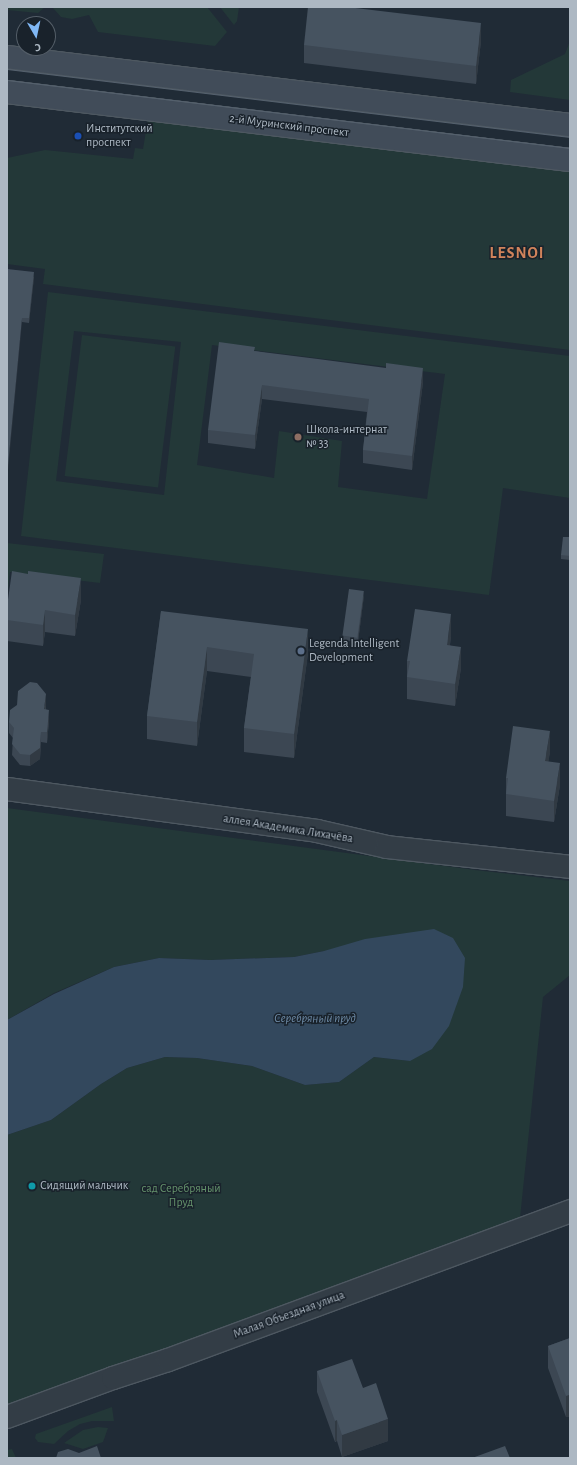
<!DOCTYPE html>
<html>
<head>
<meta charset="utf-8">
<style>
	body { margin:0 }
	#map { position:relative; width:577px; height:1465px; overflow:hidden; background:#202b36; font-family:"Alegreya Sans",sans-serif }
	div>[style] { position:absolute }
	.green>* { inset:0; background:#233838; transform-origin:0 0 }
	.water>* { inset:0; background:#33485d }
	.roads { filter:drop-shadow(1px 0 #4e5861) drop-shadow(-1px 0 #4e5861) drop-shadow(0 1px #4e5861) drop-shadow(0 -1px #4e5861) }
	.minor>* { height:22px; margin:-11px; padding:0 11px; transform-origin:11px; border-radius:11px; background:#333d46 }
	.secondary>* { height:22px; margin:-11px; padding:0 11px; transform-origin:11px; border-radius:11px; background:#414c59 }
	.tram>* { height:1px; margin:-0.5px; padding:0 0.5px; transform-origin:0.5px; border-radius:0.5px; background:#55616e }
	.wall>* { inset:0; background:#3c4753 }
	.shaded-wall>* { inset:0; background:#313a43; transform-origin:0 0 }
	.building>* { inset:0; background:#465360; transform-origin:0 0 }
	.dots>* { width:11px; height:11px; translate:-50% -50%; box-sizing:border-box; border:2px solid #19222b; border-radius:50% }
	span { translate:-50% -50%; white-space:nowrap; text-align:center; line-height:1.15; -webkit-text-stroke:3px #19222b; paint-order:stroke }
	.street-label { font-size:12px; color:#adb8c3 }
	.poi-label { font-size:12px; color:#adb8c3 }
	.left { translate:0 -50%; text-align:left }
	.park-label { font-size:12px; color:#65936c }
	.water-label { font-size:13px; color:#6e8ba7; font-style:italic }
	.district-label { font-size:16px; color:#d1835b; font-weight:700; letter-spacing:1px }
	.frame { position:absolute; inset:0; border:8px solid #adb8c3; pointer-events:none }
	.north { position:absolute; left:16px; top:16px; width:40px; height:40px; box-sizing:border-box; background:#19222b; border:1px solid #545e68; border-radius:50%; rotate:171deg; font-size:11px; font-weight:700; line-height:16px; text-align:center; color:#adb8c3 }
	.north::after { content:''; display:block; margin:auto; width:14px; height:18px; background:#80b8f5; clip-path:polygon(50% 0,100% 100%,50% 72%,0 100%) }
</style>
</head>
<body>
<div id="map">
	<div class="green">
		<i style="clip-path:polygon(7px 7px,207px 7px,227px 32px,215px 46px,98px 32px,89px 15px,72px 19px,61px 17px,53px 8px,45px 7px,38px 13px,7px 10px)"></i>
		<i style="clip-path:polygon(220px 7px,239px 7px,237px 21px,234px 25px)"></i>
		<i style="clip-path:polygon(570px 41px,570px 100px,510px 92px,511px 80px,565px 54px)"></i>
		<i style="clip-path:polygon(148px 119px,570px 167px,570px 350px,43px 284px,45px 269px,7px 264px,7px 158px,45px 150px,133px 159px,135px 148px,143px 149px)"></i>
		<i style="clip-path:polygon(evenodd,48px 292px,570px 356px,570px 498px,503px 488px,489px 595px,21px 536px,48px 292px,74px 331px,181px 342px,164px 495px,56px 481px,74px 331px,48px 292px,212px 345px,445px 374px,427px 499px,338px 487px,342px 441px,279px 431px,274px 478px,197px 465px,212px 345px)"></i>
		<i style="left:82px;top:335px;width:94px;height:142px;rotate:7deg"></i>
		<i style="clip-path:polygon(7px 543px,104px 554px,100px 583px,10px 572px,7px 598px)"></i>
		<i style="clip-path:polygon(7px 808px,475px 870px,570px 881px,570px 975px,543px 997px,520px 1218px,422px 1253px,7px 1408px,7px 1135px,51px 1120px,101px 1084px,127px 1068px,165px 1057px,197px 1058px,252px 1066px,305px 1085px,339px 1082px,374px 1057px,410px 1061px,324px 951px,294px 957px,210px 960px,159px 958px,114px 967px,54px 993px,7px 1020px)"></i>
		<i style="clip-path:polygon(112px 1407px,114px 1421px,92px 1421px,80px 1424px,68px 1431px,54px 1444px,38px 1442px,35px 1438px,36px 1434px)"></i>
		<i style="clip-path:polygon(98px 1427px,108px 1428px,103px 1442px,83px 1449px,64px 1443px,83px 1430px)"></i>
		<i style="clip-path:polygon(12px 1449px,16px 1458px,7px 1458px,7px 1450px)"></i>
	</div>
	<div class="water">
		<i style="clip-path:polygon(434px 929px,453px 938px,465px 958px,463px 987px,449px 1026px,432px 1049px,410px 1061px,374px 1057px,339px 1082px,305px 1085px,252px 1066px,197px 1058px,165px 1057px,127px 1068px,101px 1084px,51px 1120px,7px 1135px,7px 1020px,54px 994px,114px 967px,159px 958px,210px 960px,294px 957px,324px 951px,365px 939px)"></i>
	</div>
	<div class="roads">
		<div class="minor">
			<i style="left:7px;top:789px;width:313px;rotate:7.7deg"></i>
			<i style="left:317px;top:831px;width:72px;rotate:12.9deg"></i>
			<i style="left:387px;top:847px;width:184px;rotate:6.2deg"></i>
			<i style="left:7px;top:1417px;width:113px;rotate:-20.2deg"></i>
			<i style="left:113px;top:1378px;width:58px;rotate:-18.1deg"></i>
			<i style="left:168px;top:1360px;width:429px;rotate:-20.3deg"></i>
		</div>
		<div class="secondary">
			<i style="left:7px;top:57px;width:567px;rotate:6.89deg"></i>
			<i style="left:7px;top:92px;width:567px;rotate:6.89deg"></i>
		</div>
	</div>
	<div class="tram">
		<i style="left:7px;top:69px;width:567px;rotate:6.89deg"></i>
		<i style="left:7px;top:80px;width:567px;rotate:6.89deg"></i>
	</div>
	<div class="wall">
		<i style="clip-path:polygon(481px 41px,476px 84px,304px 63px,304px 45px)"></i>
		<i style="clip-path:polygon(7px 269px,34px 277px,29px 323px,22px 322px)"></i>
		<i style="clip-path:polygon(255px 351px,423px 382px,412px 470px,363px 463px,363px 450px,367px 412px,262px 399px,255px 449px,208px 443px,208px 430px)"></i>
		<i style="clip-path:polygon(570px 537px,570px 560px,561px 559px,561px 555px)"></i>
		<i style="clip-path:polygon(364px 595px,358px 642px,343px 640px,343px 636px)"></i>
		<i style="clip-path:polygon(81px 600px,75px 636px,45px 632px,43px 646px,7px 641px,7px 607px)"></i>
		<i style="clip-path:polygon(161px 611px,308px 653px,294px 758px,244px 752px,244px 728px,251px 677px,207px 671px,197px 746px,147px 739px,147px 716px)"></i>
		<i style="clip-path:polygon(451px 636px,450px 645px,461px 668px,455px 706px,407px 699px,407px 661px)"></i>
		<i style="clip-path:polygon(46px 705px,46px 709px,49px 721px,47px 743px,41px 742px,40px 759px,30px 766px,20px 765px,12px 755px,13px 738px,9px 733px,9px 722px)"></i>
		<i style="clip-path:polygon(550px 752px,548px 762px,560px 785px,554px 822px,506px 816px,506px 778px)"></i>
		<i style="clip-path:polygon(570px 1338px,570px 1419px,569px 1417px,566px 1417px,548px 1368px,548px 1346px)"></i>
		<i style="clip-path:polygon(317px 1371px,363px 1388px,388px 1441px,342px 1457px,337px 1441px,335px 1442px,317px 1392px)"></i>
	</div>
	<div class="shaded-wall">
		<i style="clip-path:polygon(481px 23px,481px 41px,476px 84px,476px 66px)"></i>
		<i style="clip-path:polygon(34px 272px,34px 277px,29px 323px,29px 318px)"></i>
		<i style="clip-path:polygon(22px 318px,22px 322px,7px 481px,7px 476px)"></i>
		<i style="clip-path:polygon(423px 368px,423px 382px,412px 470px,412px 456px)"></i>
		<i style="clip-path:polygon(262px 385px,262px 399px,255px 449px,255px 435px)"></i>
		<i style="clip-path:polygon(81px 578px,81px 600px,75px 636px,75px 615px)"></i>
		<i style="clip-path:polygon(364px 591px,364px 595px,358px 642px,358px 638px)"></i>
		<i style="clip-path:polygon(45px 610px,45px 632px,43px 646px,43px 625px)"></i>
		<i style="clip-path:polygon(451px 614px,451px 636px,447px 666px,447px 645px)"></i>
		<i style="clip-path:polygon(308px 629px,308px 653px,294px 758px,294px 734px)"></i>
		<i style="clip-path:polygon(207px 647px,207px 671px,197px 746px,197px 722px)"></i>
		<i style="clip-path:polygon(461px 647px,461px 668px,455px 706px,455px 684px)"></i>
		<i style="clip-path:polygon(46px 694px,46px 705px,44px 720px,44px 709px)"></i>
		<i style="clip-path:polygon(49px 710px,49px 721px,47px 743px,47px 732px)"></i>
		<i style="clip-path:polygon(550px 731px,550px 752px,545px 783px,545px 761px)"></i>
		<i style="clip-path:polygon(41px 732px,41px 742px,40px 759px,30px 766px,30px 755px)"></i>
		<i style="clip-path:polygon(560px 763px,560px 785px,554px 822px,554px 801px)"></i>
		<i style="left:569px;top:1395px;width:22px;height:3px;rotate:90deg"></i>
		<i style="clip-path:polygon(388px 1419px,388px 1441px,342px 1457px,342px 1435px)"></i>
		<i style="left:337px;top:1420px;width:21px;height:2px;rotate:90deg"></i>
	</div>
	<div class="building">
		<i style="clip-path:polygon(308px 7px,347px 7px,481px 23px,476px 66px,304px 45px)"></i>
		<i style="clip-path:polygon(7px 269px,34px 272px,29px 318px,22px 318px,7px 476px)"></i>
		<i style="clip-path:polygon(219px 342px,255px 347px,254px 351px,318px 359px,386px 368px,386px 363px,423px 368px,412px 456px,363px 450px,369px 399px,262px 385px,255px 435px,208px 430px)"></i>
		<i style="clip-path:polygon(563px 537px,570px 537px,570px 556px,561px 555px)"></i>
		<i style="clip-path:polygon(12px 571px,28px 574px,28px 571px,81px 578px,75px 615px,45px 610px,43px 625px,7px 620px,7px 607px)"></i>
		<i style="left:349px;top:589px;width:15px;height:47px;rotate:8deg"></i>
		<i style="clip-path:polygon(415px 609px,451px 614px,447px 645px,461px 647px,455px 684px,407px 677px,410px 661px,407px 661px)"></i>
		<i style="clip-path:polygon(161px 611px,308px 629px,294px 734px,244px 728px,254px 654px,207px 647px,197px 722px,147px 716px)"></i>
		<i style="clip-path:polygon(30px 682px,37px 683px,46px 694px,44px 709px,49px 710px,47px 732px,41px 732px,40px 748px,30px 755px,20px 754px,12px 744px,14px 728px,9px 722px,10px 710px,17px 705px,18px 691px)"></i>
		<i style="clip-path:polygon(513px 726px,550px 731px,545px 761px,560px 763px,554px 801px,506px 794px,508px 778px,506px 778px)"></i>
		<i style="clip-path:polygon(570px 1338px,570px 1398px,569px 1395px,566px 1396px,548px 1346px)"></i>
		<i style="clip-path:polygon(352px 1359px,363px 1388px,376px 1383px,388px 1419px,342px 1435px,337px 1420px,335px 1421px,317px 1371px)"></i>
		<i style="clip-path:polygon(97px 1446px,101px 1458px,56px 1458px,58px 1452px,68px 1449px,79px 1453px)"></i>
		<i style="clip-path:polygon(505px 1446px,510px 1458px,472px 1458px)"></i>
	</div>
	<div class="dots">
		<i style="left:78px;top:136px;background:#1a4fb4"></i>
		<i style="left:298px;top:437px;background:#8d6e63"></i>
		<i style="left:301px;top:651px;background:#5c6f8a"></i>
		<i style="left:32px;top:1186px;background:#0f9aa8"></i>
	</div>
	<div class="street-label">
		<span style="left:289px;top:126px;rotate:7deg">2-й Муринский проспект</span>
		<span style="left:288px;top:829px;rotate:9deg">аллея Академика Лихачёва</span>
		<span style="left:289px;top:1315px;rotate:-20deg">Малая Объездная улица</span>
	</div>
	<div class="poi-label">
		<span class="left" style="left:86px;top:136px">Институтский<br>проспект</span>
		<span class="left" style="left:306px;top:437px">Школа-интернат<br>№ 33</span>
		<span class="left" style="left:309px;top:651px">Legenda Intelligent<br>Development</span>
		<span class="left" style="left:40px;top:1186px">Сидящий мальчик</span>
	</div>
	<div class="park-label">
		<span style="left:181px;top:1196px">сад Серебряный<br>Пруд</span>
	</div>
	<div class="water-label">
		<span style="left:315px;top:1019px">Серебряный пруд</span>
	</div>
	<div class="district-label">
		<span style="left:517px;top:253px">LESNOI</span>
	</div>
	<div class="frame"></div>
	<div class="north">С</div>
</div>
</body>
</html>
